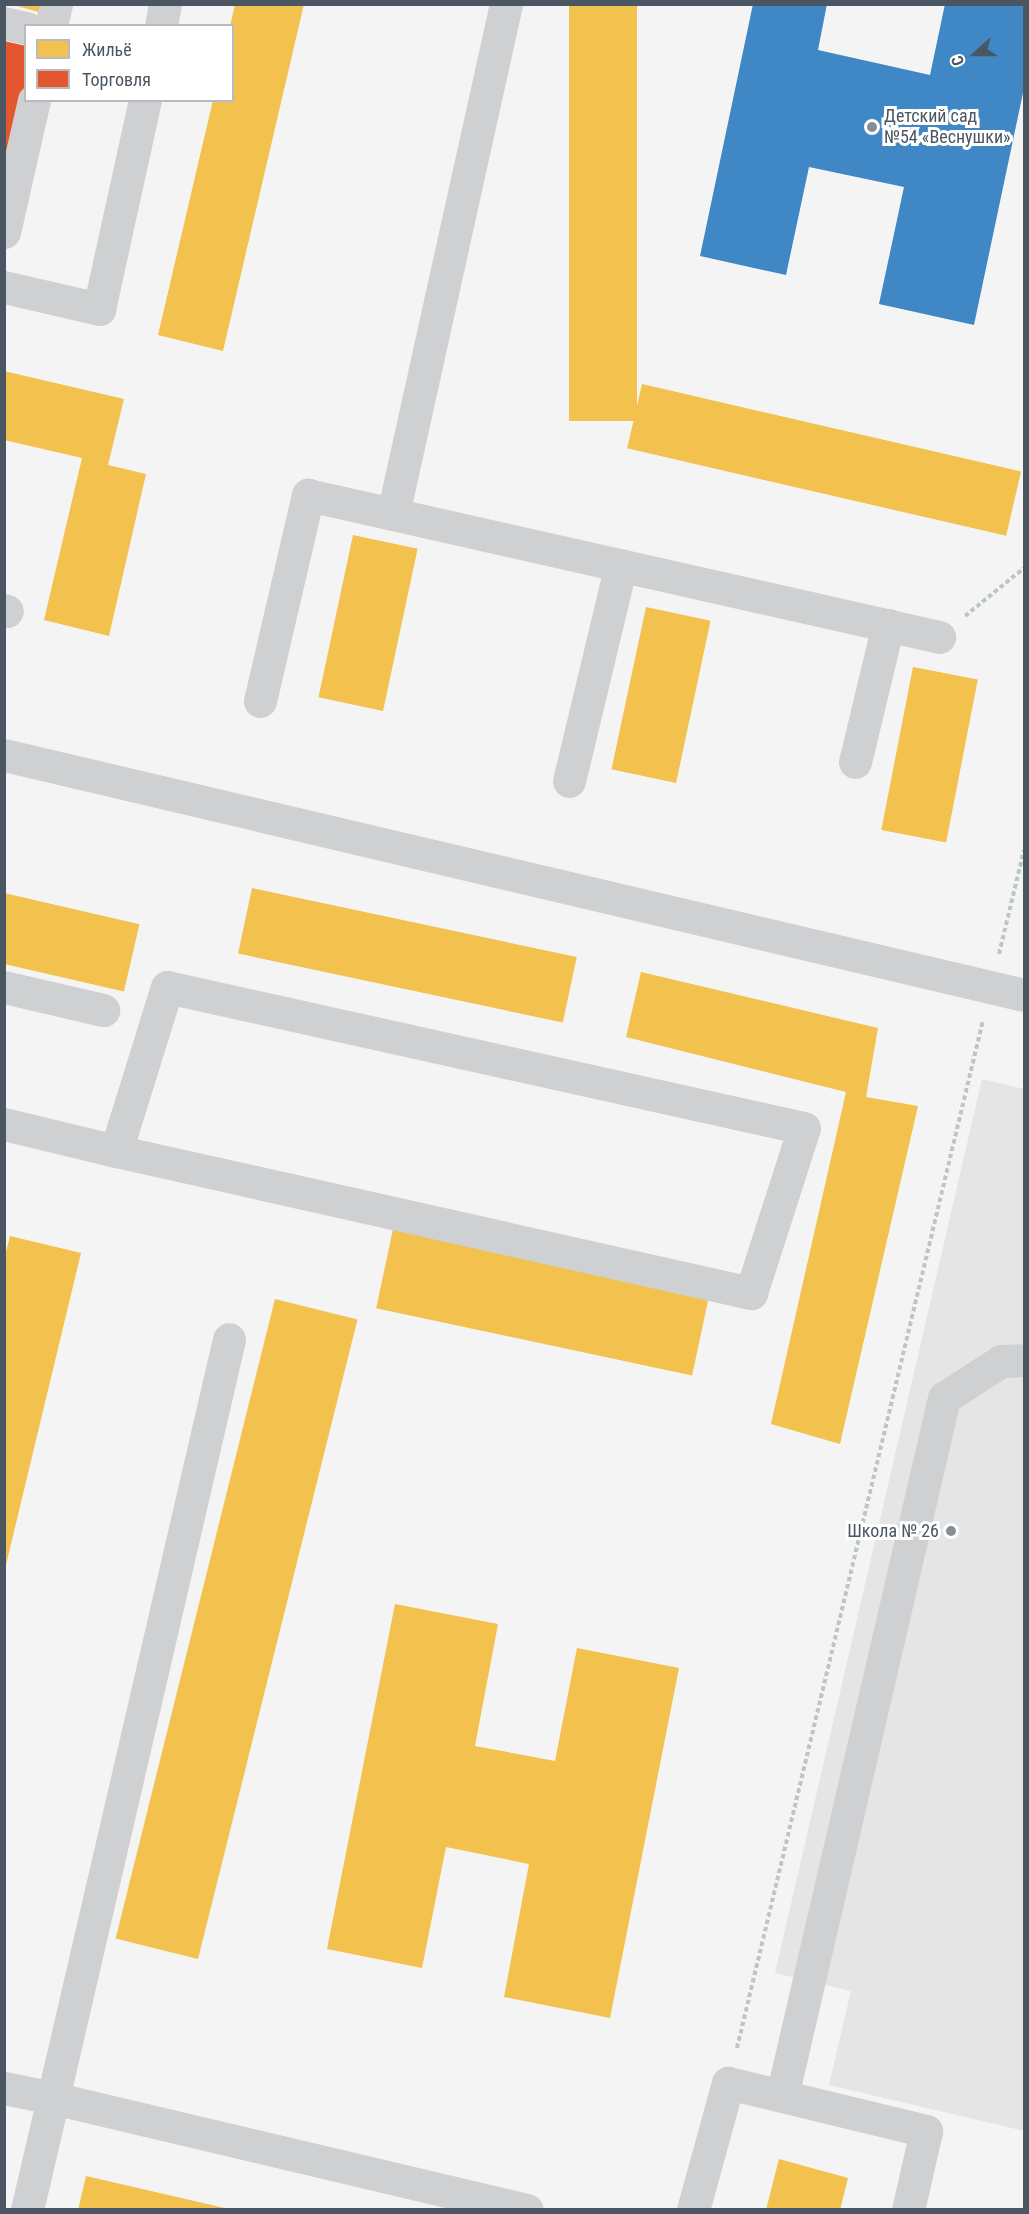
<!DOCTYPE html>
<html>
<head>
<meta charset="utf-8">
<style>
	body { margin:0 }
	#map { position:relative; width:1029px; height:2214px; overflow:hidden; background:#f4f4f4; font-family:"Roboto Condensed",sans-serif }
	div>[style] { position:absolute }
	.education>* { inset:0; background:#e6e5e6 }
	.homes>* { inset:0; background:#f2c14e; transform-origin:0 0 }
	.shops>* { inset:0; background:#e4572e }
	.schools>* { inset:0; background:#3f88c5 }
	.path>* { height:4px; margin-top:-2px; transform-origin:0; background:repeating-linear-gradient(90deg,#bcc7c4 0 4.5px,transparent 0 7.5px) }
	.minor>* { height:33px; margin:-16.5px; padding:0 16.5px; transform-origin:16.5px; border-radius:16.5px; background:#ced0d2 }
	.dots>* { width:16px; height:16px; translate:-50% -50%; box-sizing:border-box; border:3px solid #fff; border-radius:50% }
	span { translate:-50% -50%; white-space:nowrap; text-align:center; line-height:1.15; -webkit-text-stroke:6px #fff; paint-order:stroke }
	.poi-label { font-size:18px; color:#4a5661 }
	.left { translate:0 -50%; text-align:left }
	.right { translate:-100% -50%; text-align:right }
	.frame { position:absolute; inset:0; border:6px solid #4a5661; pointer-events:none }
	.legend { position:absolute; left:24px; top:24px; width:210px; height:78px; box-sizing:border-box; background:#fff; border:2px solid #b7bbc0; margin:0; padding:8px 10px; list-style:none; font-size:18px; color:#4a5661 }
	.legend li { display:flex; align-items:center; gap:12px; height:30px }
	.legend b { width:30px; border:2px solid #b7bbc0 }
	.north { position:absolute; left:945px; top:24px; width:60px; height:60px; -webkit-text-stroke:4px #fff; paint-order:stroke; rotate:249deg; font-size:16px; font-weight:700; line-height:24px; text-align:center; color:#4a5661 }
	.north::after { content:''; display:block; margin:auto; width:21px; height:27px; background:#4a5661; clip-path:polygon(50% 0,100% 100%,50% 72%,0 100%) }
</style>
</head>
<body>
<div id="map">
	<div class="education">
		<i style="clip-path:polygon(982px 1079px,1024px 1089px,1024px 2131px,829px 2085px,851px 1991px,775px 1973px)"></i>
	</div>
	<div class="homes">
		<i style="clip-path:polygon(10px 4px,44px 4px,42px 13px)"></i>
		<i style="clip-path:polygon(235px 4px,304px 4px,223px 351px,158px 335px,213px 100px,232px 100px,230px 26px)"></i>
		<i style="left:569px;top:4px;width:68px;height:417px"></i>
		<i style="clip-path:polygon(4px 371px,124px 399px,108px 465px,146px 474px,109px 636px,44px 620px,82px 458px,4px 440px)"></i>
		<i style="left:642px;top:384px;width:389px;height:66px;rotate:13deg"></i>
		<i style="left:353px;top:535px;width:66px;height:166px;rotate:12deg"></i>
		<i style="left:646px;top:607px;width:66px;height:166px;rotate:12deg"></i>
		<i style="left:913px;top:667px;width:66px;height:166px;rotate:11deg"></i>
		<i style="left:252px;top:888px;width:332px;height:67px;rotate:12deg"></i>
		<i style="left:4px;top:893px;width:139px;height:69px;rotate:13deg"></i>
		<i style="clip-path:polygon(641px 972px,878px 1028px,866px 1097px,918px 1106px,840px 1444px,771px 1424px,846px 1092px,626px 1037px)"></i>
		<i style="left:393px;top:1229px;width:323px;height:81px;rotate:12deg"></i>
		<i style="clip-path:polygon(10px 1236px,81px 1253px,5px 1569px,4px 1260px)"></i>
		<i style="left:275px;top:1299px;width:85px;height:659px;rotate:14deg"></i>
		<i style="clip-path:polygon(395px 1604px,498px 1624px,475px 1746px,555px 1761px,577px 1648px,679px 1668px,610px 2018px,504px 1997px,529px 1864px,446px 1847px,422px 1968px,327px 1949px)"></i>
		<i style="clip-path:polygon(779px 2159px,848px 2178px,840px 2210px,766px 2210px)"></i>
		<i style="clip-path:polygon(86px 2176px,229px 2209px,229px 2210px,78px 2210px)"></i>
	</div>
	<div class="shops">
		<i style="clip-path:polygon(4px 41px,26px 46px,26px 85px,5px 171px)"></i>
	</div>
	<div class="schools">
		<i style="clip-path:polygon(753px 4px,827px 4px,818px 50px,930px 75px,945px 4px,1024px 4px,1024px 88px,974px 325px,879px 304px,904px 187px,809px 167px,786px 275px,700px 256px)"></i>
	</div>
	<div class="path">
		<i style="left:965px;top:616px;width:76px;rotate:-39.1deg"></i>
		<i style="left:999px;top:954px;width:107px;rotate:-76.5deg"></i>
		<i style="left:737px;top:2048px;width:1057px;rotate:-76.54deg"></i>
	</div>
	<div class="minor">
		<i style="left:4px;top:23px;width:23px;rotate:13deg"></i>
		<i style="left:51px;top:26px;width:23px;rotate:-77deg"></i>
		<i style="left:161px;top:26px;width:22px;rotate:-80deg"></i>
		<i style="left:4px;top:232px;width:135px;rotate:-77.2deg"></i>
		<i style="left:4px;top:287px;width:98px;rotate:13deg"></i>
		<i style="left:99px;top:309px;width:214px;rotate:-77.6deg"></i>
		<i style="left:393px;top:514px;width:522px;rotate:-77.51deg"></i>
		<i style="left:4px;top:610px;width:3px;rotate:18deg"></i>
		<i style="left:260px;top:701px;width:212px;rotate:-76.9deg"></i>
		<i style="left:308px;top:495px;width:647px;rotate:12.68deg"></i>
		<i style="left:4px;top:755px;width:1048px;rotate:13.24deg"></i>
		<i style="left:855px;top:762px;width:141px;rotate:-76.5deg"></i>
		<i style="left:569px;top:781px;width:222px;rotate:-76.5deg"></i>
		<i style="left:4px;top:987px;width:102px;rotate:13.1deg"></i>
		<i style="left:4px;top:1124px;width:115px;rotate:13.6deg"></i>
		<i style="left:116px;top:1151px;width:651px;rotate:12.61deg"></i>
		<i style="left:751px;top:1293px;width:173px;rotate:-72.2deg"></i>
		<i style="left:804px;top:1128px;width:652px;rotate:-167.52deg"></i>
		<i style="left:167px;top:987px;width:172px;rotate:107.3deg"></i>
		<i style="left:4px;top:2088px;width:50px;rotate:11.5deg"></i>
		<i style="left:53px;top:2098px;width:779px;rotate:-76.94deg"></i>
		<i style="left:782px;top:2096px;width:717px;rotate:-76.93deg"></i>
		<i style="left:944px;top:1398px;width:68px;rotate:-33deg"></i>
		<i style="left:1001px;top:1361px;width:23px;rotate:-2deg"></i>
		<i style="left:27px;top:2210px;width:115px;rotate:-76.9deg"></i>
		<i style="left:53px;top:2098px;width:487px;rotate:13.3deg"></i>
		<i style="left:693px;top:2210px;width:132px;rotate:-74.6deg"></i>
		<i style="left:728px;top:2083px;width:204px;rotate:13.6deg"></i>
		<i style="left:926px;top:2131px;width:81px;rotate:102.8deg"></i>
	</div>
	<div class="dots">
		<i style="left:872px;top:127px;background:#868d94"></i>
		<i style="left:951px;top:1531px;background:#868d94"></i>
	</div>
	<div class="poi-label">
		<span class="left" style="left:884px;top:127px">Детский сад<br>№54 «Веснушки»</span>
		<span class="right" style="left:939px;top:1531px">Школа № 26</span>
	</div>
	<div class="frame"></div>
	<ul class="legend">
	<li><b style="height:16px;background:#f2c14e"></b>Жильё</li>
	<li><b style="height:16px;background:#e4572e"></b>Торговля</li>
	</ul>
	<div class="north">С</div>
</div>
</body>
</html>
